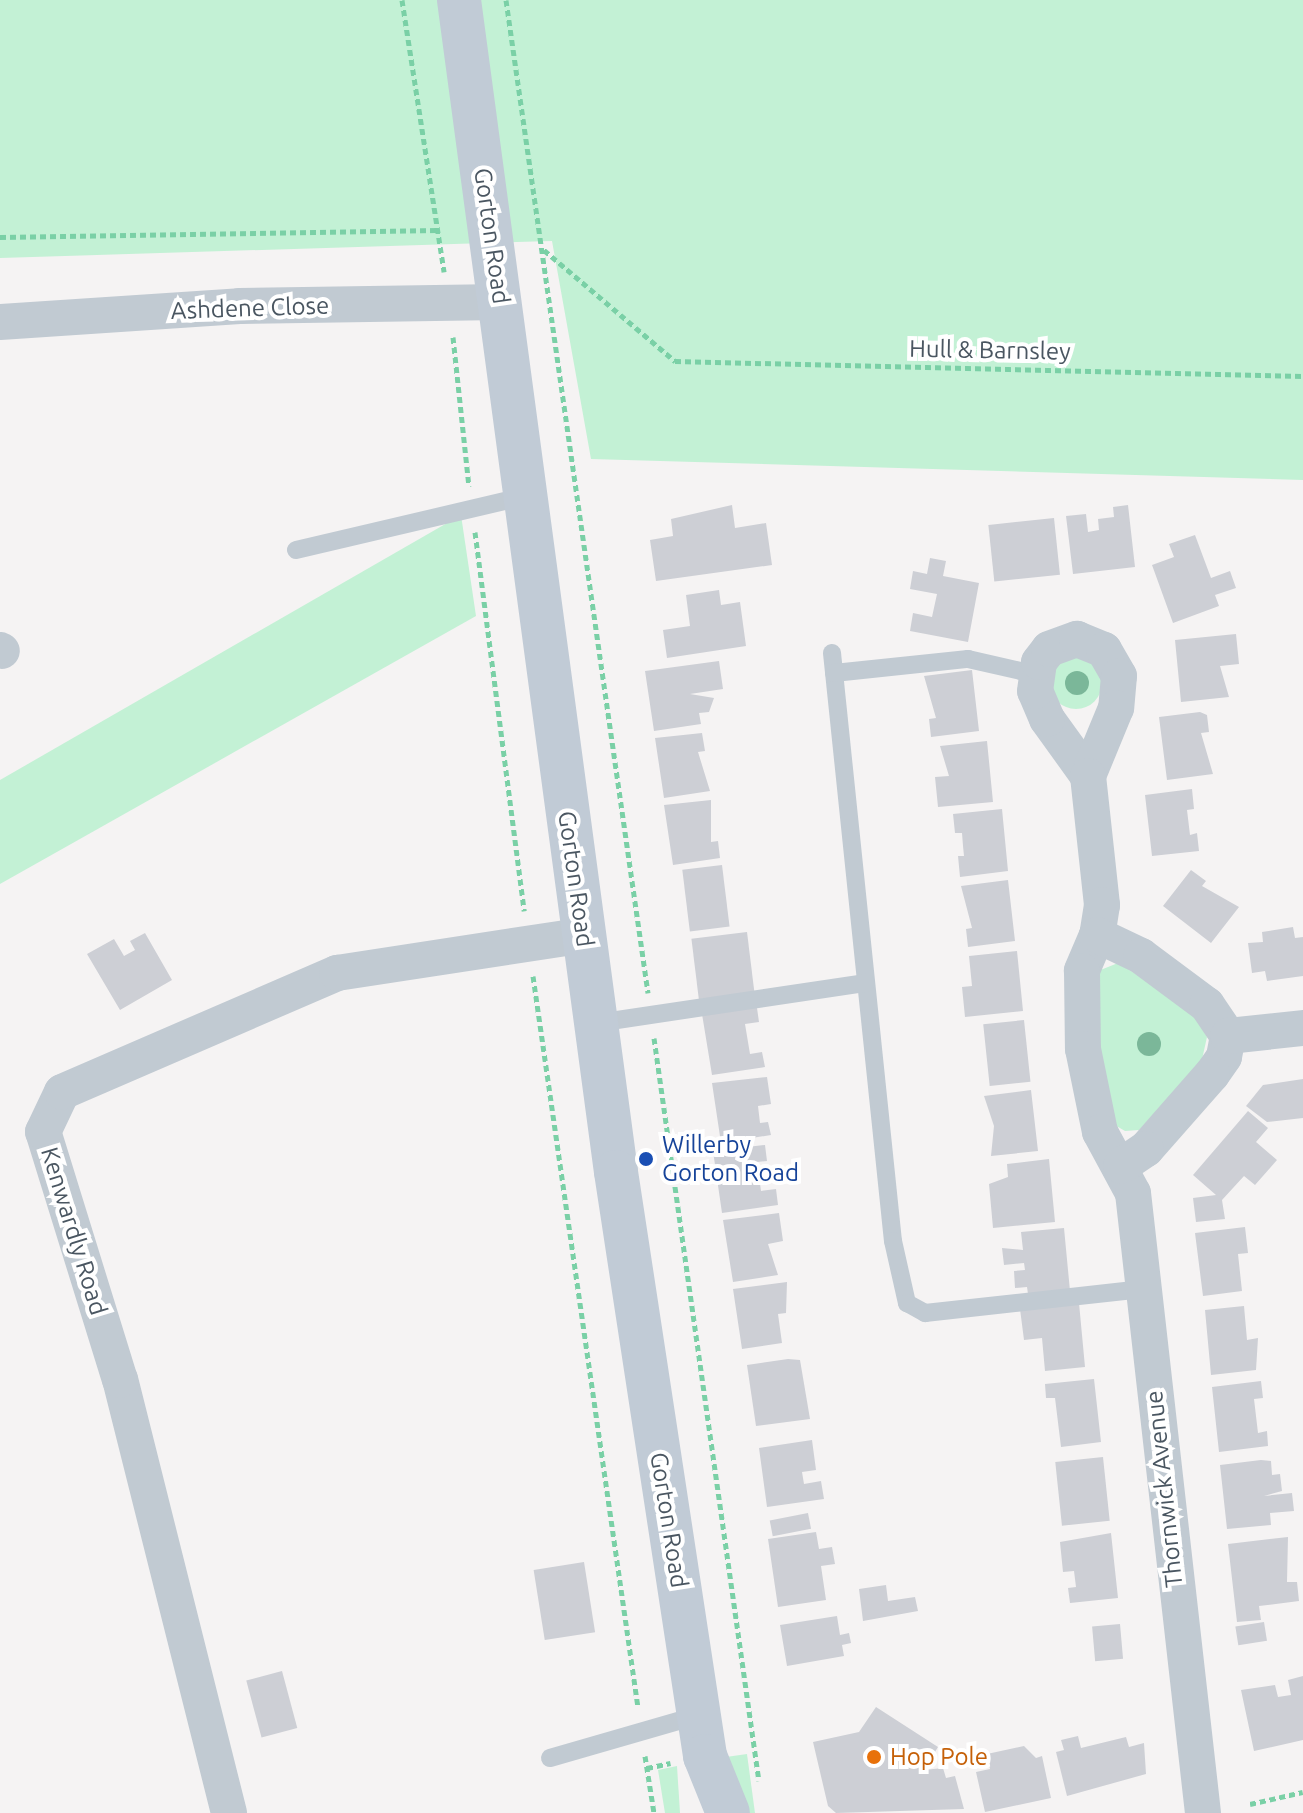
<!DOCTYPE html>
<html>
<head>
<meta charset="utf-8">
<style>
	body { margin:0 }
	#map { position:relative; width:1303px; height:1813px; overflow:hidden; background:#f5f3f3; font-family:Ubuntu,sans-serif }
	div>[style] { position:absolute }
	.green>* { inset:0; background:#c3f1d5 }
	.round { border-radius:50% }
	.building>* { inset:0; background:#cdcfd5; transform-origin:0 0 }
	.path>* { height:5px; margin-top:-2.5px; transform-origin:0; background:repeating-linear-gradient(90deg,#7ad0a6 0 6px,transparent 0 10px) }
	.service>* { height:18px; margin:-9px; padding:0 9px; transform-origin:9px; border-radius:9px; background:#c1cad2 }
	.minor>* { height:36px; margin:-18px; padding:0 18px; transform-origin:18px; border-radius:18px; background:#c1cad2 }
	.secondary>* { height:44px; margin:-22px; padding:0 22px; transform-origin:22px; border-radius:22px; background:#c1cbd6 }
	.trees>* { width:24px; height:24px; margin:-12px; border-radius:50%; background:#7bb799 }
	.dots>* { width:22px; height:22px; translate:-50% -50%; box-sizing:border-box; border:4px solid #fff; border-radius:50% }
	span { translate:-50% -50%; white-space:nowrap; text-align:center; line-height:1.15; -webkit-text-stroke:8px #fff; paint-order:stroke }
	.street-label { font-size:24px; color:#4a5661 }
	.transit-label { font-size:24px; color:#164399 }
	.left { translate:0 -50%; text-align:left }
	.food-label { font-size:24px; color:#c56008 }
</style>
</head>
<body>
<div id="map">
	<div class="green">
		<i style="clip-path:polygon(0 0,1303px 0,1303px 480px,591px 459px,552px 241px,0 258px)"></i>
		<i style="clip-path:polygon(461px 515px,476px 616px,0 884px,0 780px)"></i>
		<i class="round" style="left:1050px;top:657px;width:52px;height:52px"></i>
		<i style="clip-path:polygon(1118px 963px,1191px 1008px,1207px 1037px,1201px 1064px,1139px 1130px,1125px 1131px,1113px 1124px,1095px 1047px,1098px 971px)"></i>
		<i style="clip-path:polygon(747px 1754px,755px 1813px,736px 1813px,726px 1757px)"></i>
		<i style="clip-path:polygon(677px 1766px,680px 1813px,665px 1813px,658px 1770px)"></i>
	</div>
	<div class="building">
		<i style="clip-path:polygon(732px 505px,735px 528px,766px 523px,772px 565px,656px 581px,650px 540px,673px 536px,671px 519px)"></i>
		<i style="clip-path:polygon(1128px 505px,1135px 567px,1073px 574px,1066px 516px,1086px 514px,1088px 532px,1099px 530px,1098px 519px,1114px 517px,1113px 507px)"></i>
		<i style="left:1054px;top:518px;width:57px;height:66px;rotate:84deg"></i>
		<i style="clip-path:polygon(1195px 535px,1211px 578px,1230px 571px,1236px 588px,1215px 595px,1219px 606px,1173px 623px,1152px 565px,1174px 557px,1169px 544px)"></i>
		<i style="clip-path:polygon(930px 558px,946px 561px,943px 576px,979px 583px,968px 642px,910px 631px,913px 613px,932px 617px,937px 594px,910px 589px,913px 571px,927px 574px)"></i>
		<i style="clip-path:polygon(719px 590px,721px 605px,740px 602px,746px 646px,667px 658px,663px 630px,690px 626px,686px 595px)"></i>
		<i style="clip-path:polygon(1236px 634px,1239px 664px,1220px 666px,1229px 697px,1181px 702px,1175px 640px)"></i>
		<i style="clip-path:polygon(719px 661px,723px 689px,690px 694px,714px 698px,709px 712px,699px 713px,701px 724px,654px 731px,645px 671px)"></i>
		<i style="clip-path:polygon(972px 670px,979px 731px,931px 737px,929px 719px,936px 718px,924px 676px)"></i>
		<i style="clip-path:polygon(1200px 712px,1207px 715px,1209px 732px,1201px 733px,1213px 774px,1167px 780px,1159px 717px)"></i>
		<i style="clip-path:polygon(702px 733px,705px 751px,698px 752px,710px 791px,664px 798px,655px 738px)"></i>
		<i style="clip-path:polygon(987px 741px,993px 802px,938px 807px,935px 777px,949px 776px,940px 746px)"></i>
		<i style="clip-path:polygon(1192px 789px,1194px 809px,1187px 810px,1190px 835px,1197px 833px,1199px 851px,1152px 856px,1145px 795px)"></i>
		<i style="clip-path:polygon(711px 800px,711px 842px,718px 841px,720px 858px,673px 865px,664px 805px)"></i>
		<i style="clip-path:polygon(1002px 809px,1008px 871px,960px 877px,958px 856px,964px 856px,963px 846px,962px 833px,955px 833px,953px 814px)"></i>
		<i style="left:722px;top:865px;width:62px;height:40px;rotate:83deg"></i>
		<i style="clip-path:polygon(1191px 870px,1206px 881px,1202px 886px,1239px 907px,1211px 943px,1163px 906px)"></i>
		<i style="clip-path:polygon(1008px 880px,1015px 941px,968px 947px,966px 929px,972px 928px,961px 886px)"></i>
		<i style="clip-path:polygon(1293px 927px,1295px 938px,1303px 937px,1303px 976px,1267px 981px,1265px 971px,1252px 973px,1248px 943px,1263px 942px,1262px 932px)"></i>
		<i style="left:747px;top:932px;width:61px;height:56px;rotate:83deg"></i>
		<i style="clip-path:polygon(145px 933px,172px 980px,120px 1010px,87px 954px,114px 939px,124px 956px,135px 950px,130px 941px)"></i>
		<i style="clip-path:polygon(1017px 951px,1023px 1011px,965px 1017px,962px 987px,972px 986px,969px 956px)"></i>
		<i style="clip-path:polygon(743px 1007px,757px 1008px,759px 1022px,745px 1024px,750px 1054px,762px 1052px,765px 1067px,712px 1075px,702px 1014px)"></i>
		<i style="left:1024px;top:1020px;width:62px;height:41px;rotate:84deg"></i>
		<i style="clip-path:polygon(767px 1077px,771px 1104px,758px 1106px,760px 1123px,768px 1122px,771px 1135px,721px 1143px,712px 1083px)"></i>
		<i style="clip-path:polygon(1303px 1079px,1303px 1118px,1267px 1122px,1246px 1106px,1263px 1085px)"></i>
		<i style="clip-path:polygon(1031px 1090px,1038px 1151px,991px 1156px,994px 1126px,984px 1096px)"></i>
		<i style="clip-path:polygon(1248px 1111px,1268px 1128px,1256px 1142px,1277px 1160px,1255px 1185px,1244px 1176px,1222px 1200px,1225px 1219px,1196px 1222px,1193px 1198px,1216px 1195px,1193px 1175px)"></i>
		<i style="clip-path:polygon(765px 1145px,767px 1161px,757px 1162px,761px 1191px,776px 1189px,778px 1205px,722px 1213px,713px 1151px)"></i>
		<i style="clip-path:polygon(1049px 1159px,1055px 1222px,993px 1228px,989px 1184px,1008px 1177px,1007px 1164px)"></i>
		<i style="clip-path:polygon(779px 1213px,783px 1241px,768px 1244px,778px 1275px,733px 1282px,723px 1220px)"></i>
		<i style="clip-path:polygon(1245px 1227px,1248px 1253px,1238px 1254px,1242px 1291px,1203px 1296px,1195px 1233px)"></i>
		<i style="clip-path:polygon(1064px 1228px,1070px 1291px,1028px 1294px,1027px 1287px,1015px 1288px,1014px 1271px,1025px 1270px,1024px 1263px,1004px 1265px,1002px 1248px,1023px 1250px,1021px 1232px)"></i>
		<i style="clip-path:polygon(787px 1282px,786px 1313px,778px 1314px,782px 1343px,742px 1349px,733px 1289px)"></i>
		<i style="clip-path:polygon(1079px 1303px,1085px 1367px,1045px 1371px,1042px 1338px,1024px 1340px,1020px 1309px)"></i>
		<i style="clip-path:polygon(1244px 1306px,1247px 1340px,1258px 1338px,1256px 1370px,1211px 1375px,1205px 1310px)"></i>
		<i style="clip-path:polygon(788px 1359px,800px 1360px,810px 1419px,756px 1426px,747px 1365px)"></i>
		<i style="clip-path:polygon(1094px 1379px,1101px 1442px,1061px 1447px,1055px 1398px,1046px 1398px,1045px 1384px)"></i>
		<i style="clip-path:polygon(1261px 1381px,1263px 1398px,1254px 1399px,1258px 1433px,1267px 1431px,1268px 1446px,1219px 1452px,1212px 1387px)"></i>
		<i style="clip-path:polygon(812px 1440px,816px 1470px,802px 1472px,804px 1484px,821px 1481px,824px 1499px,767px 1507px,759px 1448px)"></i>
		<i style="left:1103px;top:1457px;width:64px;height:48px;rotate:84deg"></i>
		<i style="clip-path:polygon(1261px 1460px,1271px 1461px,1272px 1475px,1280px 1474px,1282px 1491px,1264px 1496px,1292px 1493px,1294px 1511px,1270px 1513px,1271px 1525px,1227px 1529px,1220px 1465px)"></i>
		<i style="left:808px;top:1513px;width:16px;height:39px;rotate:79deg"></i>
		<i style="clip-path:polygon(816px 1532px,819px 1549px,832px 1547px,835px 1564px,821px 1566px,826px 1600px,778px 1607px,768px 1539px)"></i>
		<i style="clip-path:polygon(1111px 1533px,1118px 1598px,1070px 1603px,1068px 1588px,1076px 1587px,1074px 1571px,1063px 1572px,1060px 1542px)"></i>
		<i style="clip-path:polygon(1288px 1537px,1287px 1582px,1297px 1582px,1299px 1601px,1259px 1606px,1261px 1620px,1237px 1622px,1228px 1544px)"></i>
		<i style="left:584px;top:1562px;width:71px;height:51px;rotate:81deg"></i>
		<i style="clip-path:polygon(886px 1585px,888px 1601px,915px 1597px,918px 1611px,863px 1621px,859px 1589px)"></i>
		<i style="clip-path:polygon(837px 1616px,840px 1635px,849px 1633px,851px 1643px,842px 1645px,844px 1656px,787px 1666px,780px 1625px)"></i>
		<i style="left:1264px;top:1622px;width:19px;height:29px;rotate:81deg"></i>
		<i style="left:1120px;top:1624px;width:35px;height:28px;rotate:85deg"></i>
		<i style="left:282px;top:1671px;width:59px;height:37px;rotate:75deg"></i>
		<i style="clip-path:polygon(1303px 1676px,1303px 1740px,1254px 1751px,1241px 1690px,1275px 1685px,1278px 1697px,1291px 1695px,1288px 1680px)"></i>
		<i style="clip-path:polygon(876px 1707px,938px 1747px,924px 1770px,943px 1768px,946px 1778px,955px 1776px,964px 1809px,836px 1813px,828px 1806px,813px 1742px,859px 1732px)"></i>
		<i style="clip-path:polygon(1078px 1736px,1081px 1748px,1126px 1737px,1129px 1747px,1144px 1743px,1146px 1774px,1067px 1796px,1056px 1752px,1064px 1750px,1061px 1740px)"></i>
		<i style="clip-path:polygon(1024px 1746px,1036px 1758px,1042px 1756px,1051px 1798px,985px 1812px,976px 1772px,990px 1769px,987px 1754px)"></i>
	</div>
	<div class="path">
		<i style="left:402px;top:0;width:275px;rotate:81.2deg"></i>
		<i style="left:506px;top:0;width:1003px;rotate:81.86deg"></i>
		<i style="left:0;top:237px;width:438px;rotate:-0.9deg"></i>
		<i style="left:544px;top:250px;width:172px;rotate:40.3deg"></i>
		<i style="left:675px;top:361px;width:628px;rotate:1.37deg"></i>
		<i style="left:453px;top:337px;width:150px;rotate:83.9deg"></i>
		<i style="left:475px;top:532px;width:382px;rotate:82.6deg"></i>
		<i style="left:533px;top:976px;width:739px;rotate:81.83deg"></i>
		<i style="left:654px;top:1038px;width:750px;rotate:81.96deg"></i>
		<i style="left:645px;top:1756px;width:58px;rotate:81deg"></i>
		<i style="left:647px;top:1768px;width:24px;rotate:-12deg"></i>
		<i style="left:1250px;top:1804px;width:54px;rotate:-12.8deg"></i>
	</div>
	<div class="service">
		<i style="left:296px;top:550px;width:236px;rotate:-13.2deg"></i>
		<i style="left:832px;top:653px;width:591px;rotate:84.08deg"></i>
		<i style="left:893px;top:1241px;width:64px;rotate:77.3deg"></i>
		<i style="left:907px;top:1303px;width:21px;rotate:29deg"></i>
		<i style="left:925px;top:1313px;width:219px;rotate:-6.3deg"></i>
		<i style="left:834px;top:673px;width:135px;rotate:-6deg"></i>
		<i style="left:968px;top:659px;width:68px;rotate:12.8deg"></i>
		<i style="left:597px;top:1023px;width:272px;rotate:-8.5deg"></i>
		<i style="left:550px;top:1758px;width:155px;rotate:-16.1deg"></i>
	</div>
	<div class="minor">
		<i style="left:0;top:322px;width:240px;rotate:-3.8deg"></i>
		<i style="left:239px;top:306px;width:262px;rotate:-0.9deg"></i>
		<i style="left:0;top:650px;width:2px;rotate:27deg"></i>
		<i style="left:1088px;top:776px;width:70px;rotate:-125.7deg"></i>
		<i style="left:1047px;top:719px;width:30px;rotate:-113deg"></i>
		<i style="left:1035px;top:691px;width:29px;rotate:-82deg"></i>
		<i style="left:1039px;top:662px;width:16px;rotate:-52deg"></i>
		<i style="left:1049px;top:649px;width:30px;rotate:-20deg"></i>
		<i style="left:1077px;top:639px;width:29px;rotate:22deg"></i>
		<i style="left:1104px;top:650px;width:30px;rotate:60deg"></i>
		<i style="left:1119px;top:676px;width:32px;rotate:95deg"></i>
		<i style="left:1116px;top:708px;width:74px;rotate:112.4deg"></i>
		<i style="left:1088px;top:776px;width:130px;rotate:83.8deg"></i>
		<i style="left:1102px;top:905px;width:30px;rotate:99deg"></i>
		<i style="left:1097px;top:935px;width:39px;rotate:113deg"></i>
		<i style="left:1082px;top:971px;width:78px;rotate:89.3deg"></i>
		<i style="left:1083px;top:1049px;width:85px;rotate:78.4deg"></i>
		<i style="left:1100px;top:1132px;width:69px;rotate:61.6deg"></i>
		<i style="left:1133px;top:1193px;width:624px;rotate:83.56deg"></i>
		<i style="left:1097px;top:935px;width:49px;rotate:25.5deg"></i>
		<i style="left:1141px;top:956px;width:82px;rotate:36.6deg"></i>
		<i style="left:1207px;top:1005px;width:37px;rotate:56deg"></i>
		<i style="left:1228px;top:1036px;width:21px;rotate:101deg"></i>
		<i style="left:1224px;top:1057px;width:21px;rotate:125deg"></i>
		<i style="left:1212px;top:1074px;width:100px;rotate:131.3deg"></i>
		<i style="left:1146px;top:1149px;width:30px;rotate:146deg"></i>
		<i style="left:1228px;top:1036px;width:75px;rotate:-6.1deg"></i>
		<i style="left:229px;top:1813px;width:447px;rotate:-104.1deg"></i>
		<i style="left:120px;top:1380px;width:260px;rotate:-107.2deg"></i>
		<i style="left:43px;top:1132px;width:44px;rotate:-64.6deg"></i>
		<i style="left:62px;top:1092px;width:300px;rotate:-23.4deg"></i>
		<i style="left:337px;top:973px;width:250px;rotate:-8.7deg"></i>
	</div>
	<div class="secondary">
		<i style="left:459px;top:0;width:1182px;rotate:82.37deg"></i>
		<i style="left:616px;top:1172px;width:591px;rotate:81.33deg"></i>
		<i style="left:705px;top:1756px;width:61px;rotate:68deg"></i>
	</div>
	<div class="trees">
		<i style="left:1077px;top:683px"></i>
		<i style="left:1149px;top:1044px"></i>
	</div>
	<div class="dots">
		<i style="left:646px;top:1159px;background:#1a4fb4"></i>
		<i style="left:874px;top:1757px;background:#e8710a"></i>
	</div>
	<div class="street-label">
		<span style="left:492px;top:236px;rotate:82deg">Gorton Road</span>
		<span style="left:250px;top:308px;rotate:-2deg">Ashdene Close</span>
		<span style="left:990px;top:350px;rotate:1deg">Hull &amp; Barnsley</span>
		<span style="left:576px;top:879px;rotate:82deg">Gorton Road</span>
		<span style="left:74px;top:1231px;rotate:73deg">Kenwardly Road</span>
		<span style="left:1164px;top:1489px;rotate:-96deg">Thornwick Avenue</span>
		<span style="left:669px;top:1520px;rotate:81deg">Gorton Road</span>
	</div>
	<div class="transit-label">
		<span class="left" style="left:662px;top:1159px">Willerby<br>Gorton Road</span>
	</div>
	<div class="food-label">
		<span class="left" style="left:890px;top:1757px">Hop Pole</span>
	</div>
</div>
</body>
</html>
